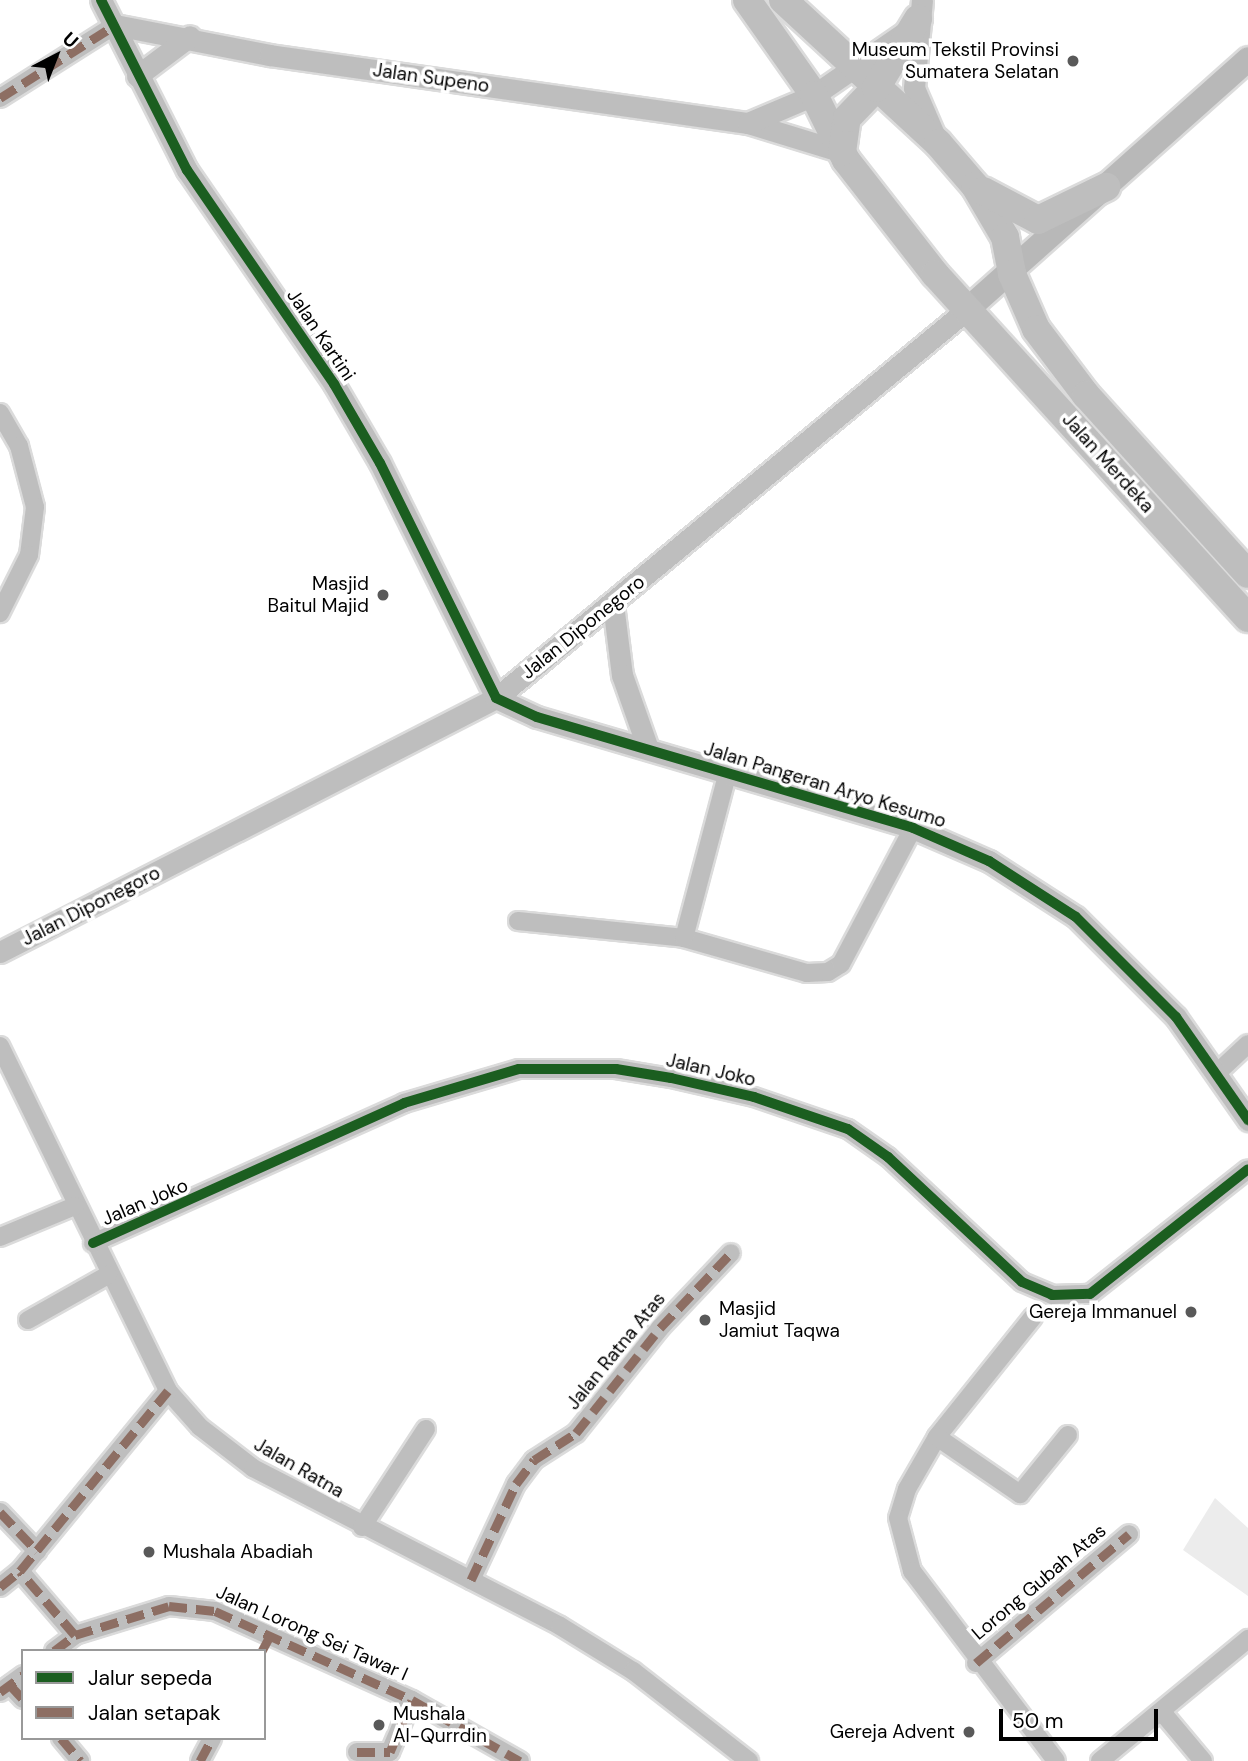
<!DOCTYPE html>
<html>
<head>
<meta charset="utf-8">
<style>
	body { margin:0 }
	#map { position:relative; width:1248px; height:1761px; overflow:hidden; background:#fff; font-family:"DM Sans",sans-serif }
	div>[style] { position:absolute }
	.green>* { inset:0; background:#ececec }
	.roads { filter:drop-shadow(2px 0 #dbdbdb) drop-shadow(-2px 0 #dbdbdb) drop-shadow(0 2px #dbdbdb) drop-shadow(0 -2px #dbdbdb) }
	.minor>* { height:18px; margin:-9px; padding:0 9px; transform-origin:9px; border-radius:9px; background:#bebebe }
	.tertiary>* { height:21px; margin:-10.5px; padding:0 10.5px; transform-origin:10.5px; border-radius:10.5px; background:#bebebe }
	.secondary>* { height:24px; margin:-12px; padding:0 12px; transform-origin:12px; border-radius:12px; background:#b8b8b8 }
	.primary>* { height:28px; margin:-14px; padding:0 14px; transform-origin:14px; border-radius:14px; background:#bebebe }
	.quiet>* { height:9px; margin-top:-4.5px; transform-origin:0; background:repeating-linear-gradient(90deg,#8d6e63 0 18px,transparent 0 27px) }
	.cycleway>* { height:10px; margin:-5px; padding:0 5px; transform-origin:5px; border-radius:5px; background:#1b5e20 }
	.dots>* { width:19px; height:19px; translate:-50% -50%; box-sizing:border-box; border:4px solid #fff; border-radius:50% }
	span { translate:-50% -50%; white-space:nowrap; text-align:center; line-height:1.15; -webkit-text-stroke:7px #fff; paint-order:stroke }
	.poi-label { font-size:19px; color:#000 }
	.right { translate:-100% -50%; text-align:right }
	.left { translate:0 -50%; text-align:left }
	.street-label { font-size:19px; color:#000 }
	.legend { position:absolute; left:21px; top:1649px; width:245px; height:91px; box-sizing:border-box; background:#fff; border:2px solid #999; margin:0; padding:9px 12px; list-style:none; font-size:21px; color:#000 }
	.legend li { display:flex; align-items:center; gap:14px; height:35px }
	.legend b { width:35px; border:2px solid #999 }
	.north { position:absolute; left:21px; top:21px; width:70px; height:70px; -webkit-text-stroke:5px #fff; paint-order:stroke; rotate:42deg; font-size:19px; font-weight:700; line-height:28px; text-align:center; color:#000 }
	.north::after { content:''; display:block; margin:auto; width:24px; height:32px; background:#000; clip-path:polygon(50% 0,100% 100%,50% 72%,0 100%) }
	.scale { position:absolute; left:999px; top:1709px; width:159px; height:32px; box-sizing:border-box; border:4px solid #000; border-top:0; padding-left:9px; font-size:21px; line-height:24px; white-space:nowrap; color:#000; -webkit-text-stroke:5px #fff; paint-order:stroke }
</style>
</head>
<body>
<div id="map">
	<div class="green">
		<i style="clip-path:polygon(1215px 1498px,1248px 1528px,1248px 1596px,1183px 1550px)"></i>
	</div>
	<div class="roads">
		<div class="minor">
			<i style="left:0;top:98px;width:136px;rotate:-32.4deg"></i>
			<i style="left:0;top:413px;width:38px;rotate:60deg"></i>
			<i style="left:19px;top:446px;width:63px;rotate:75.3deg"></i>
			<i style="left:35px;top:507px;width:48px;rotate:97.1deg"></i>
			<i style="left:29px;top:555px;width:65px;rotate:116.6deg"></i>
			<i style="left:518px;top:921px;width:167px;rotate:5.8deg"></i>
			<i style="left:684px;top:938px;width:128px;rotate:15.9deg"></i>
			<i style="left:807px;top:973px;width:21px;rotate:-3deg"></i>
			<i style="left:828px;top:972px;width:15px;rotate:-32deg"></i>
			<i style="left:841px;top:964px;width:154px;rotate:-62.1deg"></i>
			<i style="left:684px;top:938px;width:172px;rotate:-75.2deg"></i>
			<i style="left:0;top:1046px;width:384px;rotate:64deg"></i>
			<i style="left:168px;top:1391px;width:48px;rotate:48.4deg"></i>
			<i style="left:200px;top:1427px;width:67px;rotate:37.7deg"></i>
			<i style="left:253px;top:1468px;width:345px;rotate:27.2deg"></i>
			<i style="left:560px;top:1626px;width:86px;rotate:31.7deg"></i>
			<i style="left:633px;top:1671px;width:147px;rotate:37.8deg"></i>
			<i style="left:1218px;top:1072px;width:41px;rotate:-43deg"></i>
			<i style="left:0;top:1237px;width:81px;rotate:-22.5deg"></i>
			<i style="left:93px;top:1243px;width:341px;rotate:-24.2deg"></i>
			<i style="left:404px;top:1103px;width:120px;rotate:-16.5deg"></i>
			<i style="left:519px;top:1069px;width:97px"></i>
			<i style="left:616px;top:1069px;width:56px;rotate:9.3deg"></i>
			<i style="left:671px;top:1078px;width:85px;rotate:12.9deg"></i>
			<i style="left:754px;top:1097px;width:99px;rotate:18.8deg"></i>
			<i style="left:848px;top:1129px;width:49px;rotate:35deg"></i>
			<i style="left:888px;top:1157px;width:183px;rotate:43deg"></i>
			<i style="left:1022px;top:1282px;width:33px;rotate:23deg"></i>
			<i style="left:1052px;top:1295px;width:38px;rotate:-2deg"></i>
			<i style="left:1090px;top:1294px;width:201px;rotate:-38.3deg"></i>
			<i style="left:1033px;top:1317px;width:154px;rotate:128.7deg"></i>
			<i style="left:937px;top:1437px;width:60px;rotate:120deg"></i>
			<i style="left:907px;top:1489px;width:30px;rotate:107deg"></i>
			<i style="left:898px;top:1518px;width:55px;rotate:75.2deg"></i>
			<i style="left:912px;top:1571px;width:238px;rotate:52.8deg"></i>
			<i style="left:28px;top:1320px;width:92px;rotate:-29.4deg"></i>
			<i style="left:937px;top:1437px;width:101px;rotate:34.5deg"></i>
			<i style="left:1020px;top:1494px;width:76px;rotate:-50.9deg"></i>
			<i style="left:0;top:1512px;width:54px;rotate:46.5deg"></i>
			<i style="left:362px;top:1527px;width:117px;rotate:-56.9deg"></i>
			<i style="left:471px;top:1580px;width:106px;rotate:-64.9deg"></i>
			<i style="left:516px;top:1484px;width:30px;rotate:-53deg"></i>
			<i style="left:534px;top:1460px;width:50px;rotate:-32.7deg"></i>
			<i style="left:576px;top:1433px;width:134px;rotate:-51.3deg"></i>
			<i style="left:660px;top:1328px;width:103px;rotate:-46.6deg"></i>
			<i style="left:0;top:1587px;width:26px;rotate:-39deg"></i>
			<i style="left:75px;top:1635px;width:98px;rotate:-17.1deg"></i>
			<i style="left:169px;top:1606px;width:46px;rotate:6.2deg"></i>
			<i style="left:215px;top:1611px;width:216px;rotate:24.3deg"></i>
			<i style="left:412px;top:1700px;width:124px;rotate:29.5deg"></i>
			<i style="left:54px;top:1651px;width:26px;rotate:-37deg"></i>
			<i style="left:75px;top:1635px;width:84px;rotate:-130.7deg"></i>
			<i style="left:20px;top:1571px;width:233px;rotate:-50.6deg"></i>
			<i style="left:976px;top:1663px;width:200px;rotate:-40.1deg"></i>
			<i style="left:10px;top:1685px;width:19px;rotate:47deg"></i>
			<i style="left:0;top:1692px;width:29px;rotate:-36deg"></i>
			<i style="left:1162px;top:1712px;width:64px;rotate:50.1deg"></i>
			<i style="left:61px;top:1738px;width:30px;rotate:50deg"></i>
			<i style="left:357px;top:1752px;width:33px"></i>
			<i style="left:390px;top:1752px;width:56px;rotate:-67.1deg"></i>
			<i style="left:200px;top:1761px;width:26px;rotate:-62deg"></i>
			<i style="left:1100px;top:1761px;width:192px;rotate:-39.5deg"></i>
		</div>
		<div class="tertiary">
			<i style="left:101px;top:0;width:191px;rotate:63.2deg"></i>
			<i style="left:187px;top:170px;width:260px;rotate:55.5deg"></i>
			<i style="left:334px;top:384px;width:91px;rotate:59.8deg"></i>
			<i style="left:380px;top:463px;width:262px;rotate:63.7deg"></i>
			<i style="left:496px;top:698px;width:45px;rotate:24.9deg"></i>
			<i style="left:537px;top:717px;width:392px;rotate:16.4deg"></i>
			<i style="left:913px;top:828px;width:83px;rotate:23.5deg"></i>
			<i style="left:989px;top:861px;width:103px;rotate:32.8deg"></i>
			<i style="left:1076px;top:917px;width:141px;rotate:45deg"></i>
			<i style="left:1176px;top:1017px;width:126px;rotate:55deg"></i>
			<i style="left:922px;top:0;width:88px;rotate:95.2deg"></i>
			<i style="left:914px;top:88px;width:48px;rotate:66.6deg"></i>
			<i style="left:115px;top:25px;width:158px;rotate:11deg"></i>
			<i style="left:270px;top:55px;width:483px;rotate:8.1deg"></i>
			<i style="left:748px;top:123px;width:98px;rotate:17.1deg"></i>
			<i style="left:137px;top:76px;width:66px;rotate:-37deg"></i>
			<i style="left:748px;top:123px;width:72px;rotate:-23deg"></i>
			<i style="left:814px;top:95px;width:109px;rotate:-34.6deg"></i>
			<i style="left:613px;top:604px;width:72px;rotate:82.8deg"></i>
			<i style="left:622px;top:675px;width:78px;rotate:70.6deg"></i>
			<i style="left:0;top:952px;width:557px;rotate:-27.12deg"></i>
			<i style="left:496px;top:698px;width:613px;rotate:-39.51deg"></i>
		</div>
		<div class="secondary">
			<i style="left:969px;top:308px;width:374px;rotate:-41.7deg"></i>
		</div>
		<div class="primary">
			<i style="left:747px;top:0;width:116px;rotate:54.8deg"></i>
			<i style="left:814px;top:95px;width:72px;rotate:63.8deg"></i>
			<i style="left:846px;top:160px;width:145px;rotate:52deg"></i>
			<i style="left:935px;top:274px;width:465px;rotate:47.7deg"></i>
			<i style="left:783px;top:0;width:211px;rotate:42.7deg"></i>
			<i style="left:938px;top:143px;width:57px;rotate:49.3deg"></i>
			<i style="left:975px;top:186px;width:59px;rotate:59.5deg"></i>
			<i style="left:1005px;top:237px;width:38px;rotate:79deg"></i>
			<i style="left:1012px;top:274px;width:60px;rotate:66.4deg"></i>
			<i style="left:1036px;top:329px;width:83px;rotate:52.9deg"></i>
			<i style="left:1086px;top:395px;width:241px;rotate:47.9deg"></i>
			<i style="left:842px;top:152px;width:34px;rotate:-82deg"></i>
			<i style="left:847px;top:118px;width:42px;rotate:-46deg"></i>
			<i style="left:876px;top:88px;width:81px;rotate:-58.7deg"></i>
			<i style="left:983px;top:191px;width:62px;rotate:27.8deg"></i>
			<i style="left:1038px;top:220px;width:76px;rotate:-25.9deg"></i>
		</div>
	</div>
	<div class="quiet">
		<i style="left:0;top:98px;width:136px;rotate:-32.4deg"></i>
		<i style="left:0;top:1512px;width:54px;rotate:46.5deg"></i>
		<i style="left:471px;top:1580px;width:106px;rotate:-64.9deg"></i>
		<i style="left:516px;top:1484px;width:30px;rotate:-53deg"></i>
		<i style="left:534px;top:1460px;width:50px;rotate:-32.7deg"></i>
		<i style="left:576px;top:1433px;width:134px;rotate:-51.3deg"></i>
		<i style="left:660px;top:1328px;width:103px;rotate:-46.6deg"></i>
		<i style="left:0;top:1587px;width:26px;rotate:-39deg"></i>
		<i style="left:75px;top:1635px;width:98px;rotate:-17.1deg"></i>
		<i style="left:169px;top:1606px;width:46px;rotate:6.2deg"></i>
		<i style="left:215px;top:1611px;width:216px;rotate:24.3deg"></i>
		<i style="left:412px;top:1700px;width:124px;rotate:29.5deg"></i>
		<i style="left:54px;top:1651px;width:26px;rotate:-37deg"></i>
		<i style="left:75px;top:1635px;width:84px;rotate:-130.7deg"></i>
		<i style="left:20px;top:1571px;width:233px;rotate:-50.6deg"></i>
		<i style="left:262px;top:1651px;width:17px;rotate:-62deg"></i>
		<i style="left:976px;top:1663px;width:200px;rotate:-40.1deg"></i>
		<i style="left:10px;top:1685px;width:19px;rotate:47deg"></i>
		<i style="left:0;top:1692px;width:29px;rotate:-36deg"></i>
		<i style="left:61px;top:1738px;width:30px;rotate:50deg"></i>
		<i style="left:357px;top:1752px;width:33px"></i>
		<i style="left:390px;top:1752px;width:56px;rotate:-67.1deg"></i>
		<i style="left:200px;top:1761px;width:26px;rotate:-62deg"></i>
	</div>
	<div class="cycleway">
		<i style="left:101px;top:0;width:191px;rotate:63.2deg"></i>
		<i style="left:187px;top:170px;width:260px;rotate:55.5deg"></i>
		<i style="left:334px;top:384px;width:91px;rotate:59.8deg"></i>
		<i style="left:380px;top:463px;width:262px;rotate:63.7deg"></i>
		<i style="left:496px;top:698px;width:45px;rotate:24.9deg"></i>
		<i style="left:537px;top:717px;width:392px;rotate:16.4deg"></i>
		<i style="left:913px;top:828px;width:83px;rotate:23.5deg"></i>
		<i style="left:989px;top:861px;width:103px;rotate:32.8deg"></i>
		<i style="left:1076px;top:917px;width:141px;rotate:45deg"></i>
		<i style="left:1176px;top:1017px;width:126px;rotate:55deg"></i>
		<i style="left:93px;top:1243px;width:341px;rotate:-24.2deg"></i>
		<i style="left:404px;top:1103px;width:120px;rotate:-16.5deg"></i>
		<i style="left:519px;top:1069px;width:97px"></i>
		<i style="left:616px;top:1069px;width:56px;rotate:9.3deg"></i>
		<i style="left:671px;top:1078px;width:85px;rotate:12.9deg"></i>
		<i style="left:754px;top:1097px;width:99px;rotate:18.8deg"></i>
		<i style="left:848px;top:1129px;width:49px;rotate:35deg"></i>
		<i style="left:888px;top:1157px;width:183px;rotate:43deg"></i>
		<i style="left:1022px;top:1282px;width:33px;rotate:23deg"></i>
		<i style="left:1052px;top:1295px;width:38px;rotate:-2deg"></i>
		<i style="left:1090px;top:1294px;width:201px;rotate:-38.3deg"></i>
	</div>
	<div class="dots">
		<i style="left:1073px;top:61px;background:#595959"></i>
		<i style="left:383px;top:595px;background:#595959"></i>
		<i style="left:1191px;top:1312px;background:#595959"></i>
		<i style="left:705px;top:1320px;background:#595959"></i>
		<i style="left:149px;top:1552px;background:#595959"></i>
		<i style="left:379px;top:1725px;background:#595959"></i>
		<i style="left:969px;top:1732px;background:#595959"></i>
	</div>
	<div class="poi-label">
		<span class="right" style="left:1059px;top:61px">Museum Tekstil Provinsi<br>Sumatera Selatan</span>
		<span class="right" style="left:369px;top:595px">Masjid<br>Baitul Majid</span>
		<span class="left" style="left:719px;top:1320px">Masjid<br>Jamiut Taqwa</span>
		<span class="right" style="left:1177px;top:1312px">Gereja Immanuel</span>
		<span class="left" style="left:163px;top:1552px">Mushala Abadiah</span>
		<span class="left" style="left:393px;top:1725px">Mushala<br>Al-Qurrdin</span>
		<span class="right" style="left:955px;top:1732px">Gereja Advent</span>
	</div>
	<div class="street-label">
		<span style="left:431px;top:78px;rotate:8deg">Jalan Supeno</span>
		<span style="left:321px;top:335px;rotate:56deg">Jalan Kartini</span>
		<span style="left:1108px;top:463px;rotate:48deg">Jalan Merdeka</span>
		<span style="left:583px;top:627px;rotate:-39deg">Jalan Diponegoro</span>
		<span style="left:825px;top:785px;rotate:17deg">Jalan Pangeran Aryo Kesumo</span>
		<span style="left:91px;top:906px;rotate:-27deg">Jalan Diponegoro</span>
		<span style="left:711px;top:1070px;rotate:13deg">Jalan Joko</span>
		<span style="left:145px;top:1202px;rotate:-23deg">Jalan Joko</span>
		<span style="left:616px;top:1351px;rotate:-51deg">Jalan Ratna Atas</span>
		<span style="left:299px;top:1468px;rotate:30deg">Jalan Ratna</span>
		<span style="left:1039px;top:1582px;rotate:-40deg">Lorong Gubah Atas</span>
		<span style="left:312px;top:1633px;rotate:24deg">Jalan Lorong Sei Tawar I</span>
	</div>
	<ul class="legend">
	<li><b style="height:9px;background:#1b5e20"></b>Jalur sepeda</li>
	<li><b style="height:9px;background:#8d6e63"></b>Jalan setapak</li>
	</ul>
	<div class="north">U</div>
	<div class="scale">50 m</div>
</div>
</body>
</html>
